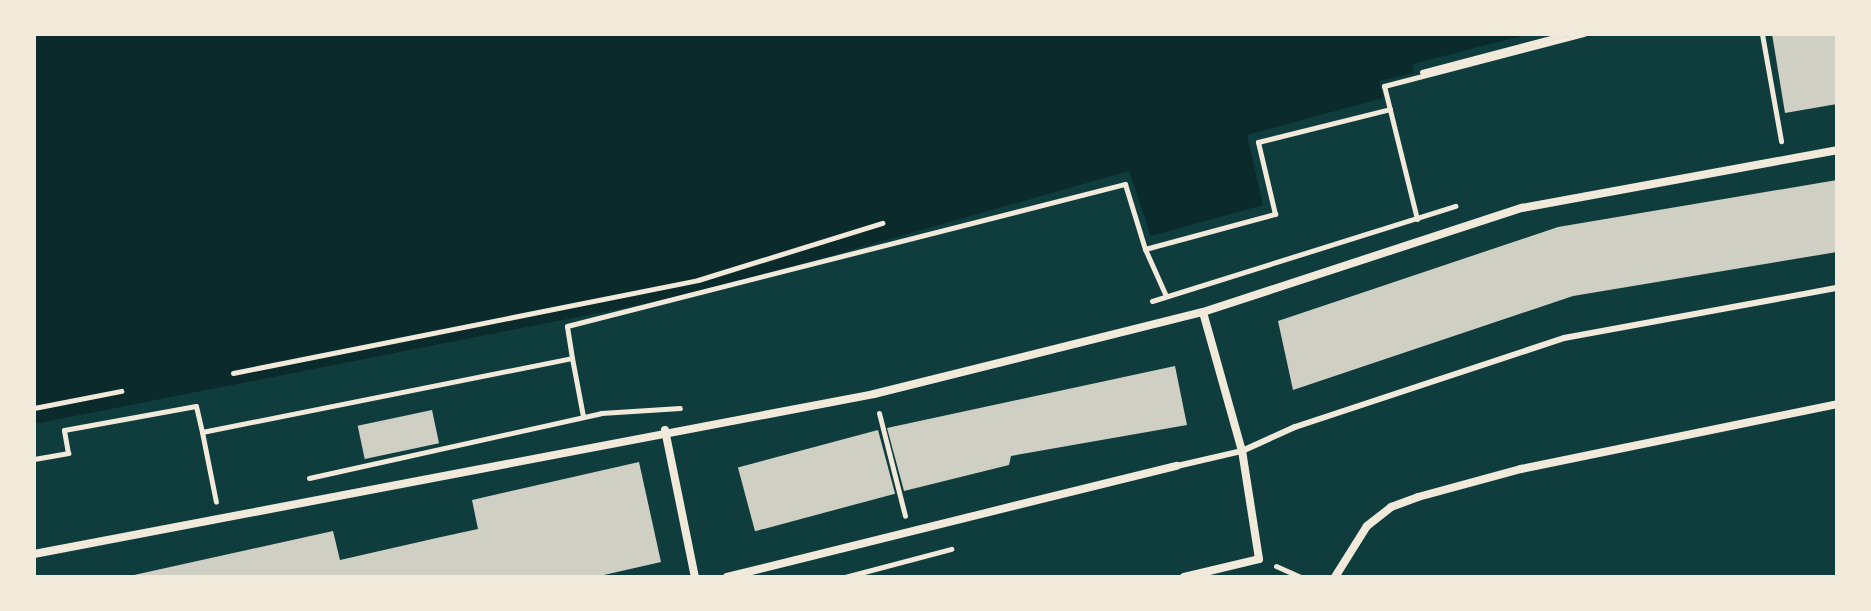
<!DOCTYPE html>
<html>
<head>
<meta charset="utf-8">
<style>
	body { margin:0 }
	#map { position:relative; width:1871px; height:611px; overflow:hidden; background:#0f3d3e; font-family:Arial,sans-serif }
	div>[style] { position:absolute }
	.water>* { inset:0; background:#0a2a2b }
	.building>* { inset:0; background:#cfcfc3; transform-origin:0 0 }
	.path>* { height:5px; margin:-2.5px; padding:0 2.5px; transform-origin:2.5px; border-radius:2.5px; background:#f1e9da }
	.service>* { height:6px; margin:-3px; padding:0 3px; transform-origin:3px; border-radius:3px; background:#f1e9da }
	.minor>* { height:8px; margin:-4px; padding:0 4px; transform-origin:4px; border-radius:4px; background:#f1e9da }
	span { translate:-50% -50%; white-space:nowrap; text-align:center; line-height:1.15; -webkit-text-stroke:6px #f1e9da; paint-order:stroke }
	.frame { position:absolute; inset:0; border:36px solid #f1e9da; pointer-events:none }
</style>
</head>
<body>
<div id="map">
	<div class="water">
		<i style="clip-path:polygon(34px 34px,1529px 34px,1413px 64px,1414px 73px,1379px 81px,1383px 98px,1247px 135px,1263px 205px,1151px 236px,1129px 171px,700px 293px,34px 424px)"></i>
	</div>
	<div class="building">
		<i style="clip-path:polygon(1772px 34px,1837px 34px,1837px 104px,1785px 113px)"></i>
		<i style="clip-path:polygon(1837px 180px,1837px 252px,1573px 296px,1293px 390px,1278px 321px,1558px 227px)"></i>
		<i style="clip-path:polygon(1175px 366px,1187px 425px,1011px 456px,1009px 465px,904px 491px,887px 428px)"></i>
		<i style="left:432px;top:410px;width:34px;height:76px;rotate:78deg"></i>
		<i style="left:878px;top:430px;width:66px;height:145px;rotate:75deg"></i>
		<i style="clip-path:polygon(639px 462px,661px 562px,595px 577px,125px 577px,333px 531px,340px 560px,441px 537px,478px 529px,472px 500px)"></i>
	</div>
	<div class="path">
		<i style="left:1762px;top:34px;width:109px;rotate:79.9deg"></i>
		<i style="left:1422px;top:72px;width:149px;rotate:-14.8deg"></i>
		<i style="left:1417px;top:219px;width:137px;rotate:-103.9deg"></i>
		<i style="left:1384px;top:86px;width:207px;rotate:-14.6deg"></i>
		<i style="left:1145px;top:249px;width:51px;rotate:65.9deg"></i>
		<i style="left:1152px;top:301px;width:318px;rotate:-17.4deg"></i>
		<i style="left:572px;top:358px;width:32px;rotate:-99deg"></i>
		<i style="left:567px;top:326px;width:576px;rotate:-14.28deg"></i>
		<i style="left:1125px;top:184px;width:68px;rotate:72.9deg"></i>
		<i style="left:1145px;top:249px;width:135px;rotate:-15.1deg"></i>
		<i style="left:1275px;top:214px;width:74px;rotate:-103.3deg"></i>
		<i style="left:1258px;top:142px;width:136px;rotate:-14deg"></i>
		<i style="left:233px;top:373px;width:474px;rotate:-11.3deg"></i>
		<i style="left:698px;top:280px;width:193px;rotate:-17.2deg"></i>
		<i style="left:34px;top:408px;width:89px;rotate:-11.1deg"></i>
		<i style="left:879px;top:413px;width:106px;rotate:75.8deg"></i>
		<i style="left:202px;top:432px;width:71px;rotate:78.7deg"></i>
		<i style="left:34px;top:459px;width:35px;rotate:-10deg"></i>
		<i style="left:68px;top:453px;width:23px;rotate:-100deg"></i>
		<i style="left:64px;top:430px;width:134px;rotate:-10.3deg"></i>
		<i style="left:196px;top:406px;width:27px;rotate:77deg"></i>
		<i style="left:202px;top:432px;width:377px;rotate:-11.3deg"></i>
		<i style="left:572px;top:358px;width:59px;rotate:79.3deg"></i>
		<i style="left:309px;top:478px;width:299px;rotate:-12.5deg"></i>
		<i style="left:601px;top:413px;width:79px;rotate:-3.6deg"></i>
		<i style="left:1276px;top:566px;width:27px;rotate:24deg"></i>
		<i style="left:845px;top:577px;width:110px;rotate:-14.8deg"></i>
	</div>
	<div class="service">
		<i style="left:1177px;top:466px;width:67px;rotate:-13deg"></i>
		<i style="left:1242px;top:451px;width:58px;rotate:-24.4deg"></i>
		<i style="left:1295px;top:427px;width:283px;rotate:-18.3deg"></i>
		<i style="left:1564px;top:338px;width:278px;rotate:-10.4deg"></i>
	</div>
	<div class="minor">
		<i style="left:665px;top:430px;width:150px;rotate:78.5deg"></i>
		<i style="left:34px;top:554px;width:855px;rotate:-10.78deg"></i>
		<i style="left:874px;top:394px;width:339px;rotate:-14deg"></i>
		<i style="left:1203px;top:312px;width:336px;rotate:-18.1deg"></i>
		<i style="left:1522px;top:208px;width:320px;rotate:-10.4deg"></i>
		<i style="left:727px;top:577px;width:463px;rotate:-13.9deg"></i>
		<i style="left:1184px;top:577px;width:77px;rotate:-13.5deg"></i>
		<i style="left:1259px;top:559px;width:109px;rotate:-98.9deg"></i>
		<i style="left:1242px;top:451px;width:144px;rotate:-105.7deg"></i>
		<i style="left:1335px;top:577px;width:60px;rotate:-57.9deg"></i>
		<i style="left:1367px;top:526px;width:31px;rotate:-38deg"></i>
		<i style="left:1391px;top:507px;width:29px;rotate:-20deg"></i>
		<i style="left:1418px;top:497px;width:107px;rotate:-15.2deg"></i>
		<i style="left:1521px;top:469px;width:323px;rotate:-11.6deg"></i>
	</div>
	<div class="frame"></div>
</div>
</body>
</html>
